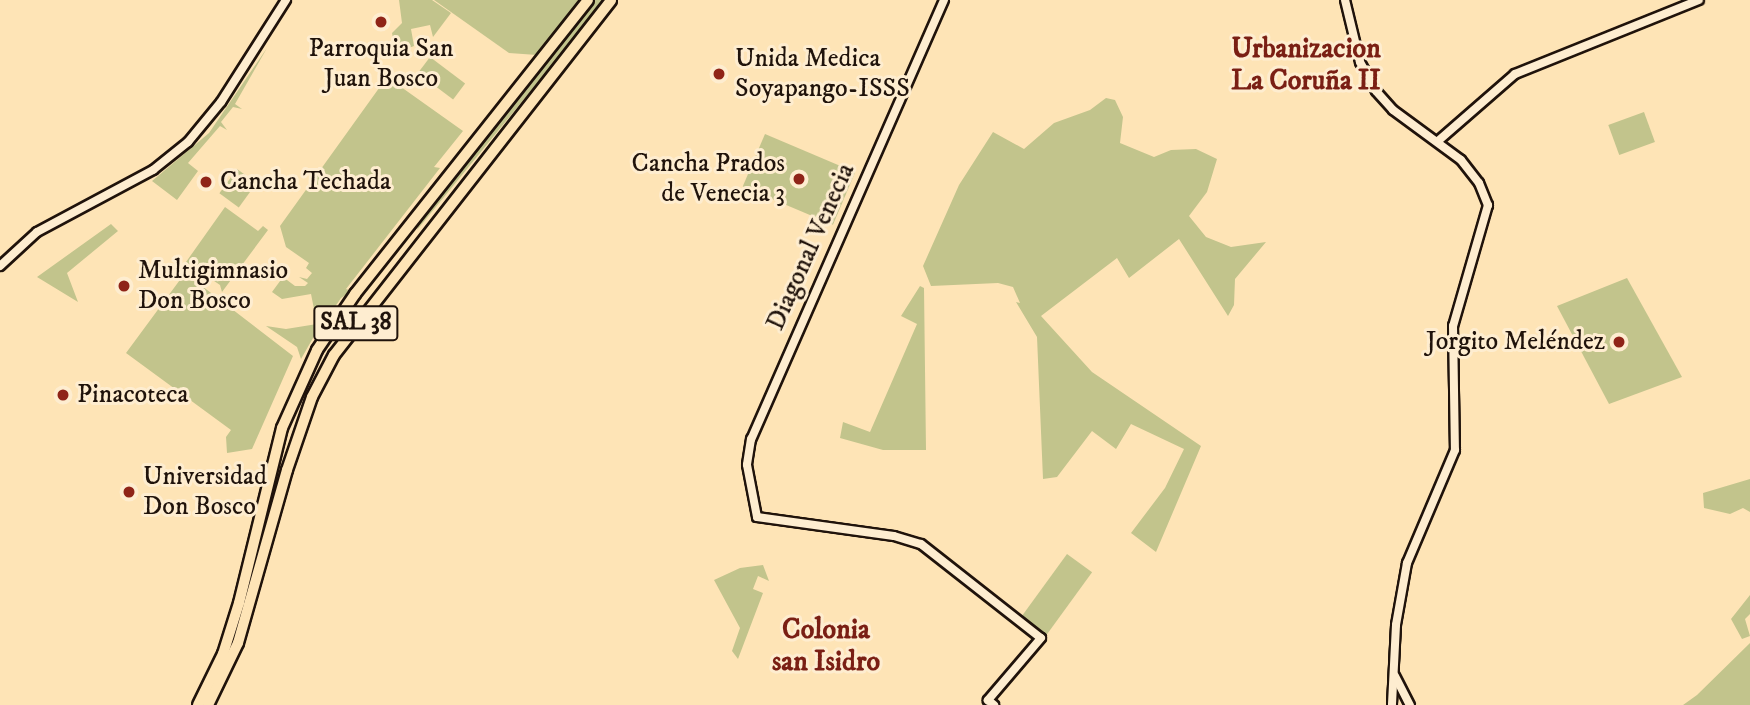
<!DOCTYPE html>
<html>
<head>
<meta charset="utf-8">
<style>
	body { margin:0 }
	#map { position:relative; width:1750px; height:705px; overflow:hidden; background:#fee4b6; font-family:"IM FELL DW Pica",serif }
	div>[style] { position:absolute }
	.green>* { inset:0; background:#c2c48c; transform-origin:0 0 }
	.roads { filter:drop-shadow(2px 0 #20130b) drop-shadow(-2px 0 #20130b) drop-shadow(0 2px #20130b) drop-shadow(0 -2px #20130b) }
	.secondary>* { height:8px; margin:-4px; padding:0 4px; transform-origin:4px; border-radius:4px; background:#feedd0 }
	.highway>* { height:10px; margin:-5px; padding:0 5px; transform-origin:5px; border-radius:5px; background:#fee4b6 }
	.dots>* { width:19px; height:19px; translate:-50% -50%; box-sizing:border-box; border:4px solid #feedd0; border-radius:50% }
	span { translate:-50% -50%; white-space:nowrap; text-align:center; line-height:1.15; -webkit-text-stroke:6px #feedd0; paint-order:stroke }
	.shield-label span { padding:2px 5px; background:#feedd0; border:2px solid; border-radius:5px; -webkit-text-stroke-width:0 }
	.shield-label { font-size:24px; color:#20130b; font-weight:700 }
	.poi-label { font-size:26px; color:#20130b }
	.left { translate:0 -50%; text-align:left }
	.right { translate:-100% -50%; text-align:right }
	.street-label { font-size:26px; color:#20130b }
	.neighbourhood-label { font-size:28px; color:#7a1f14; font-weight:700 }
</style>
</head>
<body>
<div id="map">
	<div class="green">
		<i style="clip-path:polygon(399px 0,432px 0,451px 13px,433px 37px,430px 25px,411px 29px,414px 46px,396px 53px,392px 33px,402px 23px)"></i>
		<i style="clip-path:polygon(434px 0,581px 0,537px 55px,509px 53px)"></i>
		<i style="clip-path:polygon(591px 0,605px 0,417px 230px,421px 216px)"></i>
		<i style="clip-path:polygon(267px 48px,235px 104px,242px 109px,233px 107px,221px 122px,227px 130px,220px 126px,188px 163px,198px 171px,177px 200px,152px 181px,209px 133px)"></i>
		<i style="left:430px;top:57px;width:44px;height:20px;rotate:37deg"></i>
		<i style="clip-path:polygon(387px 77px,463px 131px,434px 167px,440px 168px,346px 289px,352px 291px,341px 298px,322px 326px,314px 328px,317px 331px,301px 359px,297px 347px,266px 326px,286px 329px,317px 324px,311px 294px,282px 299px,272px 292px,283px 277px,295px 286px,305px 286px,308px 283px,299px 277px,307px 279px,312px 273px,306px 268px,309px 263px,286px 247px,280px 226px)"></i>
		<i style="clip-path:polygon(1106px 98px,1115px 100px,1123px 117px,1120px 143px,1154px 157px,1171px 150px,1196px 149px,1217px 159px,1207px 192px,1189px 216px,1206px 237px,1231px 247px,1266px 242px,1235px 279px,1234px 305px,1228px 316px,1179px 239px,1129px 278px,1117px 258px,1041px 316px,1092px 372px,1201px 446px,1156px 552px,1131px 533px,1165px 488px,1184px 449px,1131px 424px,1116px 449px,1092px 431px,1057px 477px,1043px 479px,1037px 337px,1016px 302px,1020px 303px,1013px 287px,998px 283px,931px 286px,923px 266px,959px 185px,993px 132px,1024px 149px,1054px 123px,1090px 110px)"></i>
		<i style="left:1644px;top:112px;width:32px;height:38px;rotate:70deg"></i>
		<i style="left:765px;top:134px;width:98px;height:57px;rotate:23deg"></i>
		<i style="left:237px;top:169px;width:24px;height:30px;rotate:36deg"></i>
		<i style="clip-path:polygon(225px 207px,258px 231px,263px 226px,268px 230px,222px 292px,220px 285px,186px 262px)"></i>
		<i style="clip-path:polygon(111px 224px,118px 231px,67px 273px,78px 302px,37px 277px)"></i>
		<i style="clip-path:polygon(185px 273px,293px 356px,252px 449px,227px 453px,226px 437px,231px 430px,126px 353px)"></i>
		<i style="clip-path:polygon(1627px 278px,1682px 377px,1609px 404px,1557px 306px)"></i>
		<i style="clip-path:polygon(920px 286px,924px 288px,926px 450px,883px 450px,840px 438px,843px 422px,870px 432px,917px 324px,901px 316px)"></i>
		<i style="clip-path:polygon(1750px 479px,1750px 512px,1743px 508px,1730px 514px,1704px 508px,1703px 493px)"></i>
		<i style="left:1067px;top:554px;width:31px;height:77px;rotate:36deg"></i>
		<i style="clip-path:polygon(763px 565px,769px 581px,758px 576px,753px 589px,763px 593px,738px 659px,732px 651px,740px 628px,714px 580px,740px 568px)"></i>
		<i style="clip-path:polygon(1750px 595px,1750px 614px,1745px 619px,1750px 636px,1742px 639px,1731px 619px)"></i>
		<i style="clip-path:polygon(1750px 643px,1750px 705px,1683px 705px,1697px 695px)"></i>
	</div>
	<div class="roads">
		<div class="secondary">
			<i style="left:944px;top:0;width:480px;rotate:113.7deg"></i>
			<i style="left:751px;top:439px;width:26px;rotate:99deg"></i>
			<i style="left:747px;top:465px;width:53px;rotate:79.1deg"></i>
			<i style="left:757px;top:517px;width:138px;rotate:7.9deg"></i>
			<i style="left:894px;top:536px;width:28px;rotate:17deg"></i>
			<i style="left:921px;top:544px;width:152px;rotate:38.1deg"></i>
			<i style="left:1041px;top:638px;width:82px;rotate:130.5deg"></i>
			<i style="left:988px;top:700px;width:8px;rotate:40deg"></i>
			<i style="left:1345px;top:0;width:64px;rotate:76.4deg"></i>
			<i style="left:1360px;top:62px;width:33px;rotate:61deg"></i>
			<i style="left:1376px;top:91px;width:25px;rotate:48deg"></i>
			<i style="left:1393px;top:110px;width:84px;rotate:36.3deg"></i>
			<i style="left:1461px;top:160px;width:29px;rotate:52deg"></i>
			<i style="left:1479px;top:183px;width:24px;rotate:68deg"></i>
			<i style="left:1488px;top:205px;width:126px;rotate:106.1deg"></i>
			<i style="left:1453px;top:326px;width:124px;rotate:89.1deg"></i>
			<i style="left:1455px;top:450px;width:123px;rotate:113deg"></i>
			<i style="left:1407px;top:563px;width:63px;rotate:100.1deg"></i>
			<i style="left:1396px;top:625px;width:80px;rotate:92.9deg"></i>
			<i style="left:1438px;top:141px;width:102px;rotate:-41deg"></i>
			<i style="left:1515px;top:74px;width:198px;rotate:-21.9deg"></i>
			<i style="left:0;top:266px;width:50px;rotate:-42.6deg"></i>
			<i style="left:37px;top:232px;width:132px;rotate:-28.1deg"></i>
			<i style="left:153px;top:170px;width:45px;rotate:-38.7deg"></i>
			<i style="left:188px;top:142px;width:52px;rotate:-50.5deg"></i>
			<i style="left:221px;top:102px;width:121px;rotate:-57.5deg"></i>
			<i style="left:1395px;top:676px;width:33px;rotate:63deg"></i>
		</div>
		<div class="highway">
			<i style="left:198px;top:705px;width:57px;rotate:-63.9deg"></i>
			<i style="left:223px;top:654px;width:53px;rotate:-72.6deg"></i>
			<i style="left:239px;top:603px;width:180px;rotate:-76.2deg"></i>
			<i style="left:282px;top:428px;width:85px;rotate:-65.8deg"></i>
			<i style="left:317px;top:350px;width:68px;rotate:-55.8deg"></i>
			<i style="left:355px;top:294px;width:375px;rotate:-51.6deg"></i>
			<i style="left:208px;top:705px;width:69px;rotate:-64.2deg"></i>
			<i style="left:238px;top:643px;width:180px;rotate:-74.2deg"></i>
			<i style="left:287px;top:470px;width:77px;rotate:-71.1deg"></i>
			<i style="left:312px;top:397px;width:47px;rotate:-62.4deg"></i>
			<i style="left:334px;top:355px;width:450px;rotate:-52deg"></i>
		</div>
	</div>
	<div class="dots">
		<i style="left:381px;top:22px;background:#8f2418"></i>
		<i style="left:719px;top:74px;background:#8f2418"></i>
		<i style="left:799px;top:179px;background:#8f2418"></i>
		<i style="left:206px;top:182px;background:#8f2418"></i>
		<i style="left:124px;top:286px;background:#8f2418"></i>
		<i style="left:1619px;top:342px;background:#8f2418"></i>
		<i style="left:63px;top:395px;background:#8f2418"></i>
		<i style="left:129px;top:492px;background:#8f2418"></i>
	</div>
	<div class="shield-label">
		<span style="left:356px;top:323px">SAL 38</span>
	</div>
	<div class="poi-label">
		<span style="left:381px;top:64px">Parroquia San<br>Juan Bosco</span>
		<span class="left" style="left:735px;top:74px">Unida Medica<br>Soyapango-ISSS</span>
		<span class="right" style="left:785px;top:179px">Cancha Prados<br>de Venecia 3</span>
		<span class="left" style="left:220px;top:182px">Cancha Techada</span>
		<span class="left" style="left:138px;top:286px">Multigimnasio<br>Don Bosco</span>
		<span class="right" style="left:1605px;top:342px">Jorgito Meléndez</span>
		<span class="left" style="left:77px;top:395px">Pinacoteca</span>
		<span class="left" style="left:143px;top:492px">Universidad<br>Don Bosco</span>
	</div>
	<div class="street-label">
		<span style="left:811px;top:247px;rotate:-66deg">Diagonal Venecia</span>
	</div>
	<div class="neighbourhood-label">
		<span style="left:1306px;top:65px">Urbanizacion<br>La Coruña II</span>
		<span style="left:826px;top:646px">Colonia<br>san Isidro</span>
	</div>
</div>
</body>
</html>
